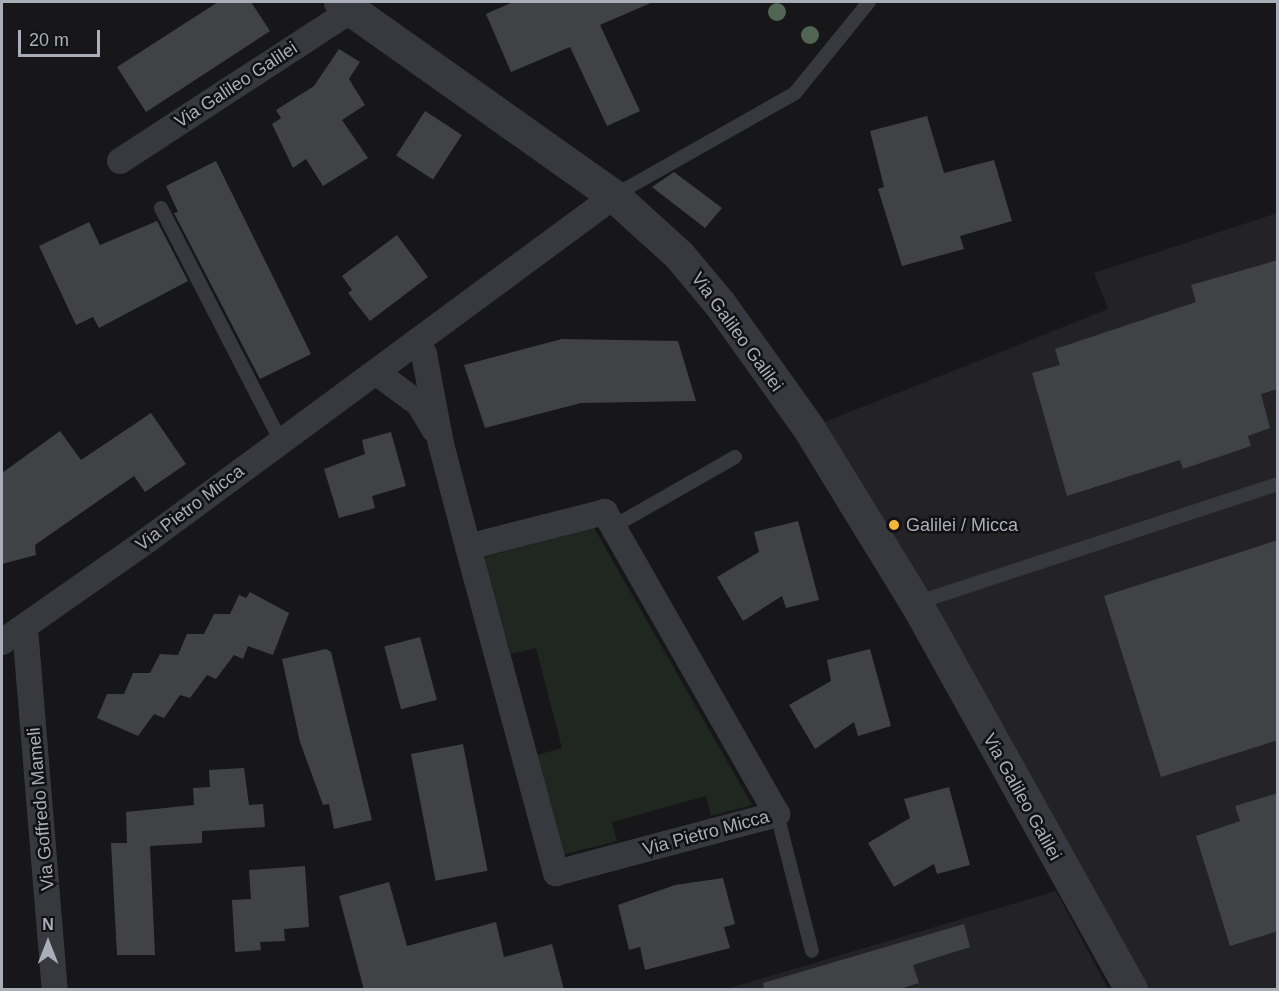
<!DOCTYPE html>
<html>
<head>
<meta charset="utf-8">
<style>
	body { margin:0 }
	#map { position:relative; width:1279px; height:991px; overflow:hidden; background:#171719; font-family:Helvetica,sans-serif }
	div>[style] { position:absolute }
	.built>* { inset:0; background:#232326 }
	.green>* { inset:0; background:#1f2720 }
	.building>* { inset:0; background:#414246; transform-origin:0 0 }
	.service>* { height:14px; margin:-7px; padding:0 7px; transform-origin:7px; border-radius:7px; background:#38393e }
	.minor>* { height:26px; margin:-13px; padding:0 13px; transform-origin:13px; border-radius:13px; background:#38393e }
	.tertiary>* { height:33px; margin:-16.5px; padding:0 16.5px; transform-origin:16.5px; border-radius:16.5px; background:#38393e }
	.trees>* { width:18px; height:18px; margin:-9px; border-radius:50%; background:#516553 }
	.dots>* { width:16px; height:16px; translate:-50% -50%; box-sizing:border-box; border:3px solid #121214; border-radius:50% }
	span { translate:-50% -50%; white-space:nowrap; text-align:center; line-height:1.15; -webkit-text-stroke:5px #121214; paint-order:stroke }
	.street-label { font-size:18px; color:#a9aeb9 }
	.poi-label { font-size:18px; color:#a9aeb9 }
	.left { translate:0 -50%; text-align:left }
	.frame { position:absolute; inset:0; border:3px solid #a9aeb9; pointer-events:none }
	.north { position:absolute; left:18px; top:913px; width:60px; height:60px; -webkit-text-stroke:4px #121214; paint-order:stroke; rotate:0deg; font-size:16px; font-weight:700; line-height:24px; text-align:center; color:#a9aeb9 }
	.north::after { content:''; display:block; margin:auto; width:21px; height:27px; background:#a9aeb9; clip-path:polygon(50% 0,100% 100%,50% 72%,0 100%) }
	.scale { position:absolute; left:18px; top:30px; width:82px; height:27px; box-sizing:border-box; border:3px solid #a9aeb9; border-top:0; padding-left:8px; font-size:18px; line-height:21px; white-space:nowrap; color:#a9aeb9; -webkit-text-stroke:4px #121214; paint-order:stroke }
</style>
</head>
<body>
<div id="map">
	<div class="built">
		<i style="clip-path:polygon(1277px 213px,1277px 989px,1149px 989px,817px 425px,1108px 309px,1094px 273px)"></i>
		<i style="clip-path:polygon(1056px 891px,1108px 989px,723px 990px)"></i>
	</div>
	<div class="green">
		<i style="clip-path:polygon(594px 528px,752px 805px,711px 816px,706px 796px,612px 822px,617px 841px,562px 855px,537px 755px,562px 748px,536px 648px,511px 654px,484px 557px)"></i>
	</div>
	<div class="building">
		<i style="clip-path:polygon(218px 2px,251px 2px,270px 31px,146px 112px,117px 67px)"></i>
		<i style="clip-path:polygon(513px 2px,653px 2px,600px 25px,640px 111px,607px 126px,570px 47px,511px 72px,486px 14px)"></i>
		<i style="clip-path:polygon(339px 49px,360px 62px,349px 79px,365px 105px,342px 120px,368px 158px,323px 186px,306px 159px,293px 168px,272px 124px,281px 118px,276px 110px,314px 86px)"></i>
		<i style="left:425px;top:111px;width:44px;height:53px;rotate:33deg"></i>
		<i style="clip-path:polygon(927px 116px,944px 173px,994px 160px,1012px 221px,960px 236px,964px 249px,902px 266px,878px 189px,884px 187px,870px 131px)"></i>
		<i style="clip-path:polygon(216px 161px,311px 354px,260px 379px,174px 213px,178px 212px,166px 186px)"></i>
		<i style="clip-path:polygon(674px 172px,722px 208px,705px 228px,652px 187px)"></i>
		<i style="clip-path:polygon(157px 221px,188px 281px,99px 328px,93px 317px,76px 325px,39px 246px,89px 222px,100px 245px)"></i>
		<i style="clip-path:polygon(397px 235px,428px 277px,370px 321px,348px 293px,352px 290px,342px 276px)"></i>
		<i style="clip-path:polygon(1278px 260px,1278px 389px,1261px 394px,1270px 428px,1248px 436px,1251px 446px,1183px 469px,1180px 460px,1067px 496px,1032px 373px,1060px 365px,1055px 349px,1196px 302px,1191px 285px)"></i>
		<i style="clip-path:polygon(562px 339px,678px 341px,696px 401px,581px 403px,485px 428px,464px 365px)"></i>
		<i style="clip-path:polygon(151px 413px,186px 464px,145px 492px,134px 476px,35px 545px,36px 555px,2px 564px,2px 473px,60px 431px,81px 460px)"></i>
		<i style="clip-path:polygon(391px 432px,406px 486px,372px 496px,375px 508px,339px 518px,324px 469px,365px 454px,362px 440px)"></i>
		<i style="clip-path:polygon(798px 521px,819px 600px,786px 608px,782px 596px,743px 621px,717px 577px,759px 552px,754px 532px)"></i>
		<i style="clip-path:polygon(1278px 540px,1278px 740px,1161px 777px,1104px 596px)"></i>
		<i style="clip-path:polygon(250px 592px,289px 613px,273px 655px,248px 646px,243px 659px,234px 655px,216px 679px,207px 675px,190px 698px,180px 695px,164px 718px,154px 714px,138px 736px,97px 718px,107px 694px,124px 694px,133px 673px,150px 673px,160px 654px,178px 655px,187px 634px,204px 634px,214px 614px,230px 614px,239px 595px,246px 598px)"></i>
		<i style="left:420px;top:637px;width:65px;height:37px;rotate:75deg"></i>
		<i style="clip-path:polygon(326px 649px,331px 652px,372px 820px,334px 829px,329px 804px,323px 805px,300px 742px,282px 659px)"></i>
		<i style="clip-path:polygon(870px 649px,891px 726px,858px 736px,854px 722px,815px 749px,789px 705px,831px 681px,827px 660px)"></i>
		<i style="left:463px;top:744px;width:129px;height:53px;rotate:79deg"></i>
		<i style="clip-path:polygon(244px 768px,249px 805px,263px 804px,265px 827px,202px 831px,202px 843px,150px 846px,155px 955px,117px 955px,111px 843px,127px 843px,126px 812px,194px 805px,193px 788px,210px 787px,209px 770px)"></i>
		<i style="clip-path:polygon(949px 787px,970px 865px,937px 874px,934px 864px,894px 887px,868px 843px,910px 818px,904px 799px)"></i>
		<i style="clip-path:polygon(1278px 793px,1278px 931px,1230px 946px,1196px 836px,1240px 821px,1235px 806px)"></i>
		<i style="clip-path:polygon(305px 866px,309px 927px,284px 929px,285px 941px,260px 942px,261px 950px,235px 952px,232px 900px,251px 899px,249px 870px)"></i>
		<i style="clip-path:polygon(723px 878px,735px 924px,724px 927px,730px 948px,645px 970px,640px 947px,629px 950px,618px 905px,675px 885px)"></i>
		<i style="clip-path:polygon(389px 882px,407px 946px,496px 922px,504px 957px,552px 944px,564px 990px,364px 990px,339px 896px)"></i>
		<i style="clip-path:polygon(964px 924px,970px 947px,913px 965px,919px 983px,896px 990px,764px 990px,763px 983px)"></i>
	</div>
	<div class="service">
		<i style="left:615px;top:195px;width:207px;rotate:-29.5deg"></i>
		<i style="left:795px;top:93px;width:117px;rotate:-50.9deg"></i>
		<i style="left:161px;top:208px;width:262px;rotate:62.8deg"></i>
		<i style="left:616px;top:525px;width:137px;rotate:-29.7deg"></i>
		<i style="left:916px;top:603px;width:381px;rotate:-18.2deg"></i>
		<i style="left:777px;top:814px;width:141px;rotate:75.7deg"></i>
	</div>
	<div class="minor">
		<i style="left:120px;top:161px;width:277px;rotate:-33.1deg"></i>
		<i style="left:416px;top:343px;width:14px;rotate:54deg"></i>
		<i style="left:424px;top:354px;width:92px;rotate:79.3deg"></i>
		<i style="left:441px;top:444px;width:106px;rotate:75.3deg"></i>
		<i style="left:468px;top:547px;width:338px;rotate:74.9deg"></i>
		<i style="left:556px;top:873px;width:229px;rotate:-14.9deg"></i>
		<i style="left:777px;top:814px;width:348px;rotate:-119.7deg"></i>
		<i style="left:605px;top:512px;width:141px;rotate:165.7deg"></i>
		<i style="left:377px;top:373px;width:52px;rotate:36.4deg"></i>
		<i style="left:419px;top:404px;width:31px;rotate:59deg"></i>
		<i style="left:25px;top:628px;width:363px;rotate:85.3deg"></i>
		<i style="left:2px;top:642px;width:179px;rotate:-35deg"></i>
		<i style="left:149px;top:539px;width:578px;rotate:-36.41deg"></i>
	</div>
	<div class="tertiary">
		<i style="left:340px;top:2px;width:336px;rotate:35.3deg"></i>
		<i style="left:614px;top:196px;width:88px;rotate:42.2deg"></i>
		<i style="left:679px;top:255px;width:64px;rotate:50.1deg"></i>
		<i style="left:720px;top:304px;width:151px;rotate:54.4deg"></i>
		<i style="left:808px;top:427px;width:206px;rotate:58.5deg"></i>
		<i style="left:916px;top:603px;width:443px;rotate:60.9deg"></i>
	</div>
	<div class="trees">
		<i style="left:777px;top:12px"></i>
		<i style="left:810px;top:35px"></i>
	</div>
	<div class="dots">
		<i style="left:894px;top:525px;background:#f3b635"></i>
	</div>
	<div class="street-label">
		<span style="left:236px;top:85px;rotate:-33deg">Via Galileo Galilei</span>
		<span style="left:737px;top:332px;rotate:54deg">Via Galileo Galilei</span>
		<span style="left:190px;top:508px;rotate:-37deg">Via Pietro Micca</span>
		<span style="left:1022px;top:797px;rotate:61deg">Via Galileo Galilei</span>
		<span style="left:41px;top:809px;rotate:-95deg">Via Goffredo Mameli</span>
		<span style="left:706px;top:833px;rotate:-15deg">Via Pietro Micca</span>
	</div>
	<div class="poi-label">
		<span class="left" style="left:906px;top:525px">Galilei / Micca</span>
	</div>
	<div class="frame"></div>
	<div class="north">N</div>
	<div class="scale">20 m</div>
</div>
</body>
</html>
